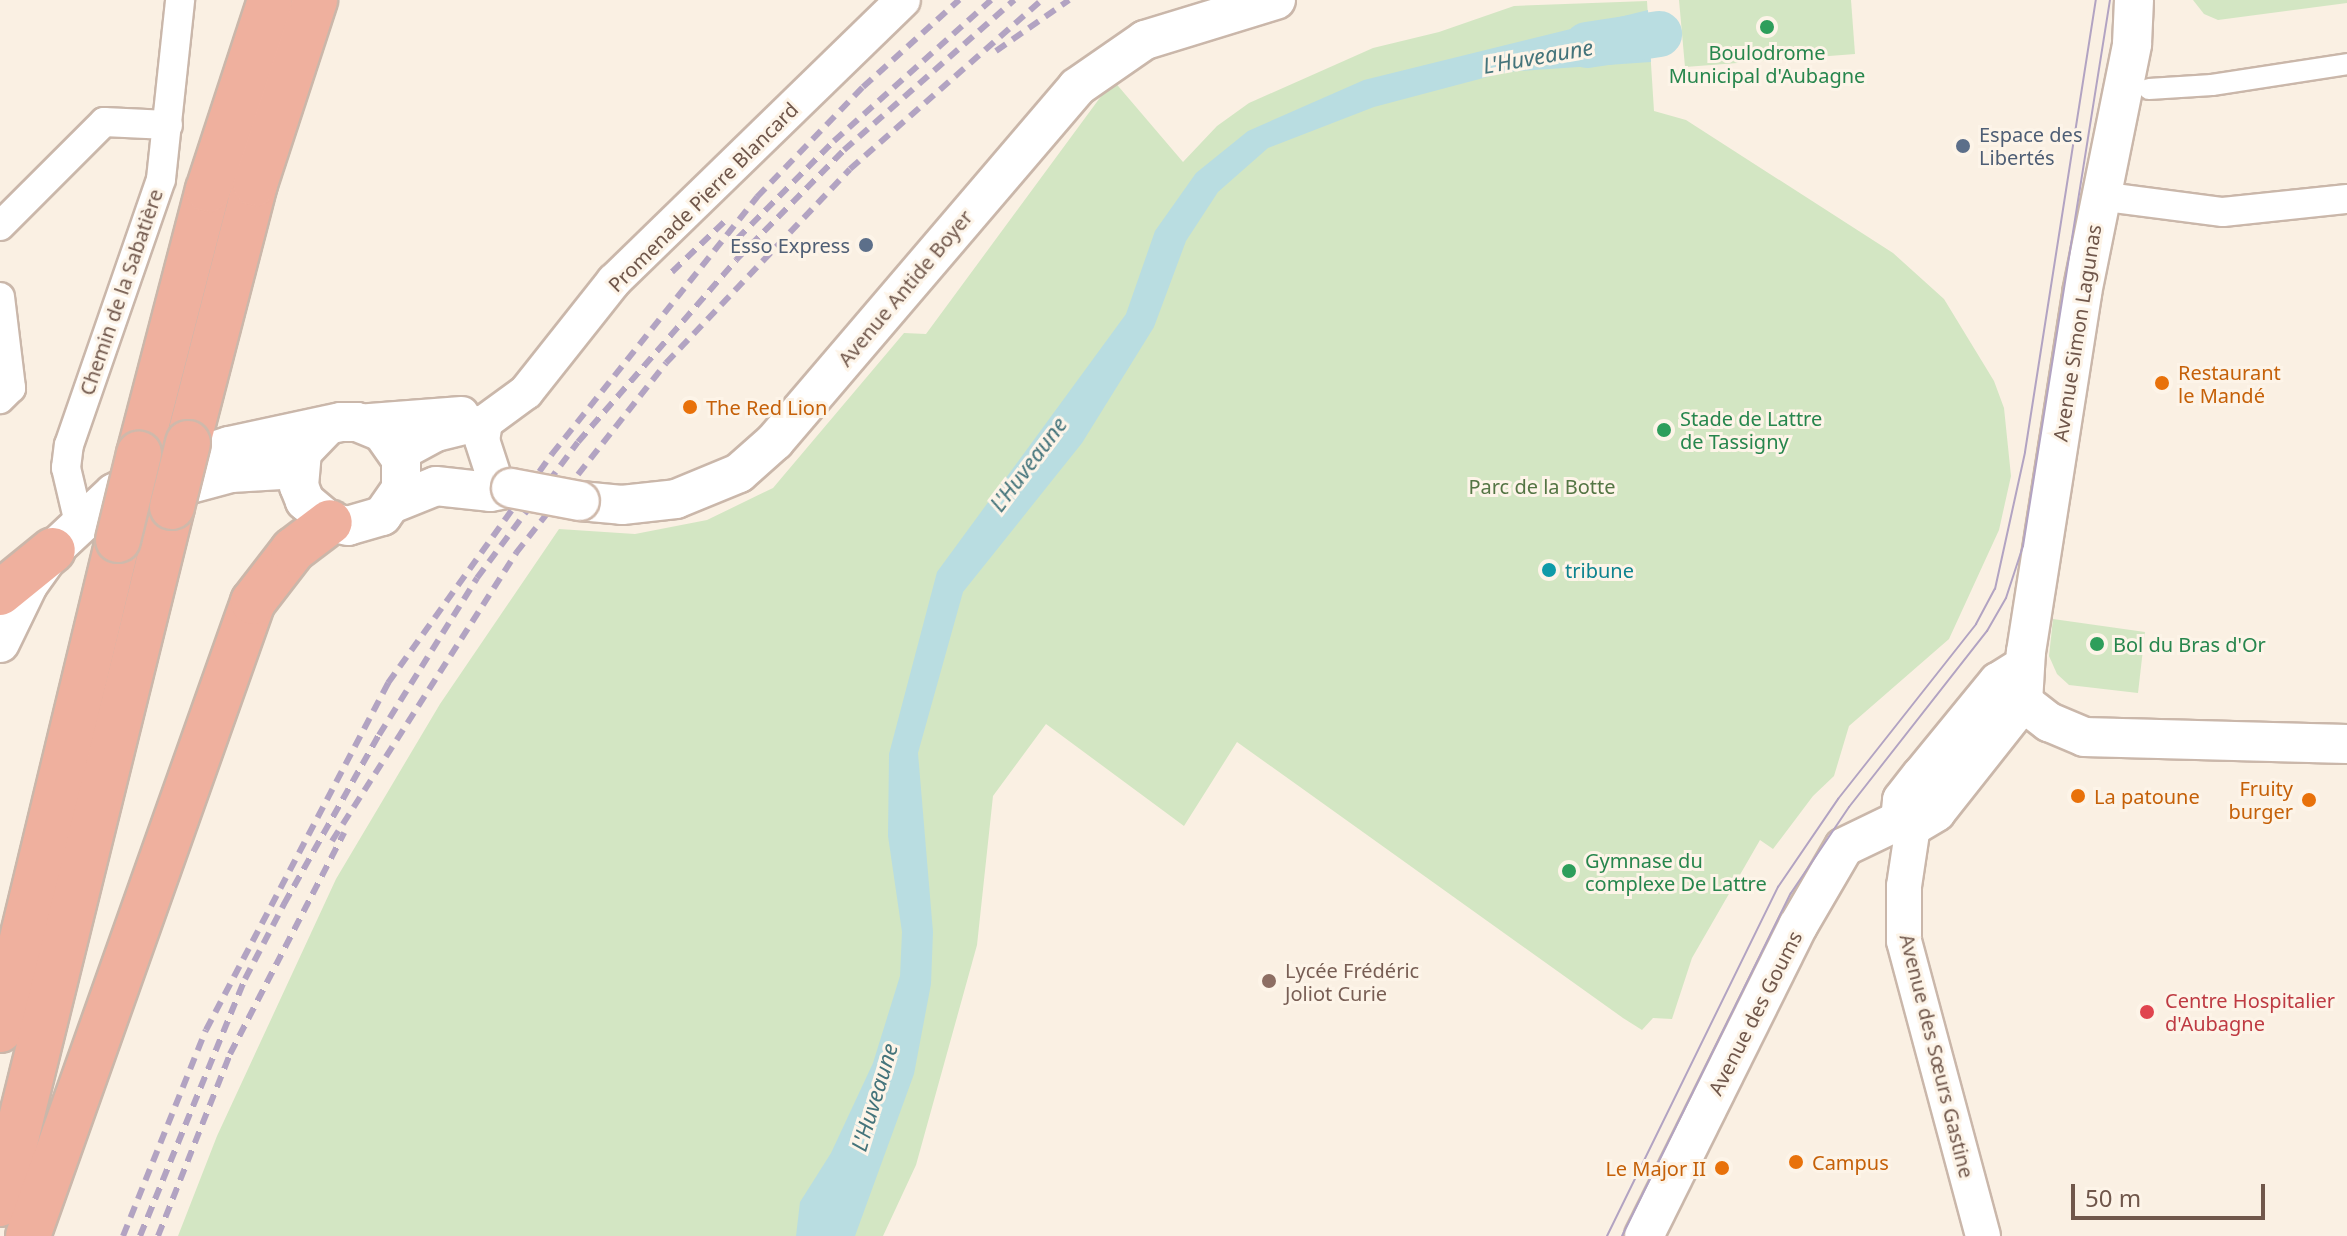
<!DOCTYPE html>
<html>
<head>
<meta charset="utf-8">
<style>
	body { margin:0 }
	#map { position:relative; width:2347px; height:1236px; overflow:hidden; background:#faf0e3; font-family:"Noto Sans",sans-serif }
	div>[style] { position:absolute }
	.green>* { inset:0; background:#d3e6c3 }
	.water>* { inset:0; background:#b9dde1 }
	.river>* { height:46px; margin:-23px; padding:0 23px; transform-origin:23px; border-radius:23px; background:#b9dde1 }
	.roads { filter:drop-shadow(2px 0 #cab7aa) drop-shadow(-2px 0 #cab7aa) drop-shadow(0 2px #cab7aa) drop-shadow(0 -2px #cab7aa) }
	.pedestrian>* { height:20px; margin:-10px; padding:0 10px; transform-origin:10px; border-radius:10px; background:#fff }
	.minor>* { height:28px; margin:-14px; padding:0 14px; transform-origin:14px; border-radius:14px; background:#fff }
	.tertiary>* { height:34px; margin:-17px; padding:0 17px; transform-origin:17px; border-radius:17px; background:#fff }
	.secondary>* { height:38px; margin:-19px; padding:0 19px; transform-origin:19px; border-radius:19px; background:#fff }
	.motorway>* { height:44px; margin:-22px; padding:0 22px; transform-origin:22px; border-radius:22px; background:#efb09e }
	.tram>* { height:2px; margin:-1px; padding:0 1px; transform-origin:1px; border-radius:1px; background:#b2a3c2 }
	.rail>* { height:6px; margin-top:-3px; transform-origin:0; background:repeating-linear-gradient(90deg,#b2a3c2 0 12px,transparent 0 20px) }
	.bridges { filter:drop-shadow(2px 0 #cfb9ab) drop-shadow(-2px 0 #cfb9ab) drop-shadow(0 2px #cfb9ab) drop-shadow(0 -2px #cfb9ab) }
	.secondary-bridge>* { height:38px; margin:-19px; padding:0 19px; transform-origin:19px; border-radius:19px; background:#fff }
	.motorway-bridge>* { height:44px; margin:-22px; padding:0 22px; transform-origin:22px; border-radius:22px; background:#efb09e }
	.dots>* { width:22px; height:22px; translate:-50% -50%; box-sizing:border-box; border:4px solid #fdf4e8; border-radius:50% }
	span { translate:-50% -50%; white-space:nowrap; text-align:center; line-height:1.15; -webkit-text-stroke:6px #fdf4e8; paint-order:stroke }
	.leisure-label { font-size:20px; color:#27864d }
	.left { translate:0 -50%; text-align:left }
	.service-label { font-size:20px; color:#4e5e75 }
	.right { translate:-100% -50%; text-align:right }
	.street-label { font-size:20px; color:#70574b }
	.food-label { font-size:20px; color:#c56008 }
	.park-label { font-size:20px; color:#547544 }
	.culture-label { font-size:20px; color:#0d838f }
	.education-label { font-size:20px; color:#785e54 }
	.health-label { font-size:20px; color:#be3a42 }
	.water-label { font-size:22px; color:#44747b; font-style:italic }
	.scale { position:absolute; left:2071px; top:1184px; width:194px; height:36px; box-sizing:border-box; border:4px solid #70574b; border-top:0; padding-left:10px; font-size:24px; line-height:28px; white-space:nowrap; color:#70574b; -webkit-text-stroke:6px #fdf4e8; paint-order:stroke }
</style>
</head>
<body>
<div id="map">
	<div class="green">
		<i style="clip-path:polygon(1679px 0,1851px 0,1855px 54px,1685px 67px)"></i>
		<i style="clip-path:polygon(2193px 0,2347px 0,2347px 3px,2218px 20px,2204px 14px)"></i>
		<i style="clip-path:polygon(1647px 1px,1654px 111px,1686px 120px,1893px 253px,1944px 299px,1994px 381px,2004px 408px,2011px 476px,1999px 530px,1949px 639px,1849px 726px,1834px 776px,1813px 796px,1773px 849px,1760px 840px,1692px 958px,1672px 1019px,1653px 1018px,1642px 1030px,1623px 1018px,1237px 742px,1184px 826px,1046px 724px,993px 796px,977px 945px,916px 1165px,883px 1236px,178px 1236px,217px 1136px,336px 879px,440px 704px,559px 529px,635px 534px,707px 520px,773px 488px,904px 333px,926px 334px,1113px 80px,1183px 162px,1217px 126px,1249px 103px,1373px 48px,1439px 32px,1514px 6px)"></i>
		<i style="clip-path:polygon(2053px 619px,2145px 632px,2138px 693px,2069px 685px,2057px 674px,2049px 656px)"></i>
	</div>
	<div class="water">
		<i style="clip-path:polygon(1648px 10px,1651px 62px,1506px 72px,1374px 107px,1268px 148px,1218px 192px,1186px 241px,1154px 327px,1082px 443px,963px 592px,918px 753px,933px 932px,931px 984px,914px 1074px,855px 1236px,796px 1236px,800px 1202px,831px 1153px,873px 1063px,900px 976px,902px 932px,888px 836px,889px 754px,937px 572px,1126px 314px,1155px 231px,1196px 173px,1248px 131px,1364px 80px)"></i>
	</div>
	<div class="river">
		<i style="left:1587px;top:45px;width:73px;rotate:-8.7deg"></i>
	</div>
	<div class="roads">
		<div class="pedestrian">
			<i style="left:2149px;top:89px;width:63px;rotate:-3.6deg"></i>
			<i style="left:2212px;top:85px;width:137px;rotate:-8.8deg"></i>
		</div>
		<div class="minor">
			<i style="left:2099px;top:196px;width:125px;rotate:7.4deg"></i>
			<i style="left:2223px;top:212px;width:125px;rotate:-6deg"></i>
			<i style="left:0;top:226px;width:147px;rotate:-45deg"></i>
			<i style="left:104px;top:122px;width:64px;rotate:2.7deg"></i>
			<i style="left:0;top:297px;width:92px;rotate:83.1deg"></i>
			<i style="left:11px;top:388px;width:16px;rotate:135deg"></i>
			<i style="left:80px;top:527px;width:61px;rotate:-103.3deg"></i>
			<i style="left:66px;top:468px;width:23px;rotate:-83deg"></i>
			<i style="left:69px;top:445px;width:281px;rotate:-70.9deg"></i>
			<i style="left:161px;top:179px;width:180px;rotate:-83.9deg"></i>
		</div>
		<div class="tertiary">
			<i style="left:357px;top:422px;width:105px;rotate:-4.4deg"></i>
			<i style="left:485px;top:422px;width:18px;rotate:99deg"></i>
			<i style="left:482px;top:440px;width:39px;rotate:72deg"></i>
			<i style="left:399px;top:454px;width:42px;rotate:-28.4deg"></i>
			<i style="left:436px;top:434px;width:50px;rotate:-13.8deg"></i>
			<i style="left:485px;top:422px;width:51px;rotate:-36.2deg"></i>
			<i style="left:526px;top:392px;width:142px;rotate:-51.6deg"></i>
			<i style="left:614px;top:281px;width:403px;rotate:-44.2deg"></i>
			<i style="left:1913px;top:826px;width:61px;rotate:98.5deg"></i>
			<i style="left:1904px;top:886px;width:55px;rotate:90deg"></i>
			<i style="left:1904px;top:941px;width:305px;rotate:75deg"></i>
		</div>
		<div class="secondary">
			<i style="left:183px;top:486px;width:50px;rotate:-15.2deg"></i>
			<i style="left:231px;top:473px;width:67px;rotate:-3.4deg"></i>
			<i style="left:580px;top:501px;width:42px;rotate:5.4deg"></i>
			<i style="left:622px;top:505px;width:54px;rotate:-6.3deg"></i>
			<i style="left:676px;top:499px;width:68px;rotate:-22.4deg"></i>
			<i style="left:739px;top:473px;width:48px;rotate:-41.6deg"></i>
			<i style="left:775px;top:441px;width:465px;rotate:-49.5deg"></i>
			<i style="left:1077px;top:87px;width:83px;rotate:-34.7deg"></i>
			<i style="left:1145px;top:40px;width:137px;rotate:-17deg"></i>
			<i style="left:394px;top:503px;width:45px;rotate:-22deg"></i>
			<i style="left:436px;top:486px;width:54px;rotate:6.3deg"></i>
			<i style="left:490px;top:492px;width:21px;rotate:-11deg"></i>
			<i style="left:0;top:643px;width:64px;rotate:-64.2deg"></i>
			<i style="left:28px;top:585px;width:43px;rotate:-54.5deg"></i>
			<i style="left:53px;top:550px;width:83px;rotate:-43.1deg"></i>
			<i style="left:114px;top:493px;width:60px;rotate:-26.6deg"></i>
			<i style="left:168px;top:466px;width:64px;rotate:-18.2deg"></i>
			<i style="left:229px;top:446px;width:115px;rotate:-12.1deg"></i>
			<i style="left:341px;top:422px;width:16px"></i>
			<i style="left:357px;top:422px;width:27px;rotate:22deg"></i>
			<i style="left:382px;top:432px;width:33px;rotate:55deg"></i>
			<i style="left:401px;top:459px;width:30px;rotate:90deg"></i>
			<i style="left:401px;top:489px;width:33px;rotate:125deg"></i>
			<i style="left:382px;top:516px;width:35px;rotate:164deg"></i>
			<i style="left:348px;top:526px;width:18px;rotate:-167deg"></i>
			<i style="left:330px;top:522px;width:33px;rotate:-140deg"></i>
			<i style="left:305px;top:501px;width:16px;rotate:-112deg"></i>
			<i style="left:299px;top:486px;width:34px;rotate:-85deg"></i>
			<i style="left:302px;top:452px;width:35px;rotate:-46deg"></i>
			<i style="left:2023px;top:702px;width:33px;rotate:38deg"></i>
			<i style="left:2049px;top:722px;width:38px;rotate:23deg"></i>
			<i style="left:2084px;top:737px;width:263px;rotate:1.5deg"></i>
			<i style="left:1900px;top:820px;width:14px;rotate:25deg"></i>
			<i style="left:1913px;top:826px;width:27px;rotate:-31deg"></i>
			<i style="left:1936px;top:812px;width:140px;rotate:-51.7deg"></i>
			<i style="left:2023px;top:702px;width:50px;rotate:-86.6deg"></i>
			<i style="left:2026px;top:652px;width:363px;rotate:-81.1deg"></i>
			<i style="left:2082px;top:293px;width:254px;rotate:-78.6deg"></i>
			<i style="left:2132px;top:44px;width:44px;rotate:-87.4deg"></i>
			<i style="left:1900px;top:820px;width:20px;rotate:-84deg"></i>
			<i style="left:1902px;top:800px;width:31px;rotate:-52deg"></i>
			<i style="left:1921px;top:776px;width:122px;rotate:-50.7deg"></i>
			<i style="left:1998px;top:682px;width:31px;rotate:-32deg"></i>
			<i style="left:1644px;top:1236px;width:346px;rotate:-63.6deg"></i>
			<i style="left:1798px;top:926px;width:91px;rotate:-59.8deg"></i>
			<i style="left:1844px;top:847px;width:62px;rotate:-25.7deg"></i>
		</div>
		<div class="motorway">
			<i style="left:188px;top:443px;width:268px;rotate:-75.5deg"></i>
			<i style="left:255px;top:184px;width:194px;rotate:-71.9deg"></i>
			<i style="left:139px;top:454px;width:273px;rotate:-75.4deg"></i>
			<i style="left:208px;top:190px;width:200px;rotate:-71.9deg"></i>
			<i style="left:0;top:593px;width:68px;rotate:-39.1deg"></i>
			<i style="left:0;top:1030px;width:504px;rotate:-76.46deg"></i>
			<i style="left:0;top:1204px;width:718px;rotate:-76.14deg"></i>
			<i style="left:28px;top:1236px;width:673px;rotate:-70.46deg"></i>
			<i style="left:253px;top:602px;width:66px;rotate:-52.4deg"></i>
			<i style="left:293px;top:550px;width:46px;rotate:-37.1deg"></i>
		</div>
	</div>
	<div class="tram">
		<i style="left:1607px;top:1236px;width:389px;rotate:-63.9deg"></i>
		<i style="left:1778px;top:887px;width:107px;rotate:-55.7deg"></i>
		<i style="left:1838px;top:799px;width:223px;rotate:-51.7deg"></i>
		<i style="left:1976px;top:624px;width:40px;rotate:-62deg"></i>
		<i style="left:1995px;top:589px;width:140px;rotate:-77.6deg"></i>
		<i style="left:2025px;top:452px;width:458px;rotate:-81.1deg"></i>
		<i style="left:1622px;top:1236px;width:382px;rotate:-63.8deg"></i>
		<i style="left:1791px;top:893px;width:104px;rotate:-56deg"></i>
		<i style="left:1849px;top:807px;width:224px;rotate:-51.9deg"></i>
		<i style="left:1987px;top:631px;width:38px;rotate:-60deg"></i>
		<i style="left:2006px;top:598px;width:55px;rotate:-71.9deg"></i>
		<i style="left:2023px;top:546px;width:553px;rotate:-80.95deg"></i>
	</div>
	<div class="rail">
		<i style="left:996px;top:51px;width:89px;rotate:-34.9deg"></i>
		<i style="left:737px;top:239px;width:138px;rotate:-45.3deg"></i>
		<i style="left:834px;top:141px;width:211px;rotate:-41.9deg"></i>
		<i style="left:672px;top:272px;width:72px;rotate:-43.9deg"></i>
		<i style="left:332px;top:841px;width:342px;rotate:-57.4deg"></i>
		<i style="left:516px;top:553px;width:242px;rotate:-51.7deg"></i>
		<i style="left:666px;top:363px;width:267px;rotate:-46.5deg"></i>
		<i style="left:850px;top:169px;width:256px;rotate:-41.4deg"></i>
		<i style="left:123px;top:1236px;width:222px;rotate:-68.1deg"></i>
		<i style="left:206px;top:1030px;width:392px;rotate:-62.3deg"></i>
		<i style="left:388px;top:683px;width:282px;rotate:-54.4deg"></i>
		<i style="left:552px;top:454px;width:329px;rotate:-51.4deg"></i>
		<i style="left:757px;top:197px;width:153px;rotate:-46.1deg"></i>
		<i style="left:863px;top:87px;width:130px;rotate:-42.2deg"></i>
		<i style="left:140px;top:1236px;width:278px;rotate:-67.8deg"></i>
		<i style="left:245px;top:979px;width:85px;rotate:-62.5deg"></i>
		<i style="left:284px;top:904px;width:194px;rotate:-60.7deg"></i>
		<i style="left:379px;top:735px;width:185px;rotate:-58deg"></i>
		<i style="left:477px;top:578px;width:169px;rotate:-53.4deg"></i>
		<i style="left:578px;top:442px;width:241px;rotate:-49deg"></i>
		<i style="left:736px;top:260px;width:154px;rotate:-45.5deg"></i>
		<i style="left:844px;top:150px;width:227px;rotate:-41.4deg"></i>
		<i style="left:158px;top:1236px;width:196px;rotate:-68.4deg"></i>
		<i style="left:230px;top:1054px;width:249px;rotate:-62.7deg"></i>
	</div>
	<div class="bridges">
		<div class="secondary-bridge">
			<i style="left:511px;top:488px;width:70px;rotate:10.7deg"></i>
		</div>
		<div class="motorway-bridge">
			<i style="left:172px;top:507px;width:66px;rotate:-76deg"></i>
			<i style="left:118px;top:540px;width:89px;rotate:-76.3deg"></i>
		</div>
	</div>
	<div class="dots">
		<i style="left:1767px;top:27px;background:#2e9e5b"></i>
		<i style="left:1963px;top:146px;background:#5c6f8a"></i>
		<i style="left:866px;top:245px;background:#5c6f8a"></i>
		<i style="left:2162px;top:383px;background:#e8710a"></i>
		<i style="left:690px;top:407px;background:#e8710a"></i>
		<i style="left:1664px;top:430px;background:#2e9e5b"></i>
		<i style="left:1549px;top:570px;background:#0f9aa8"></i>
		<i style="left:2097px;top:644px;background:#2e9e5b"></i>
		<i style="left:2078px;top:796px;background:#e8710a"></i>
		<i style="left:2309px;top:800px;background:#e8710a"></i>
		<i style="left:1569px;top:871px;background:#2e9e5b"></i>
		<i style="left:1269px;top:981px;background:#8d6e63"></i>
		<i style="left:2147px;top:1012px;background:#e0444e"></i>
		<i style="left:1796px;top:1162px;background:#e8710a"></i>
		<i style="left:1722px;top:1168px;background:#e8710a"></i>
	</div>
	<div class="leisure-label">
		<span style="left:1767px;top:64px">Boulodrome<br>Municipal d'Aubagne</span>
		<span class="left" style="left:1680px;top:430px">Stade de Lattre<br>de Tassigny</span>
		<span class="left" style="left:2113px;top:644px">Bol du Bras d'Or</span>
		<span class="left" style="left:1585px;top:872px">Gymnase du<br>complexe De Lattre</span>
	</div>
	<div class="service-label">
		<span class="left" style="left:1979px;top:146px">Espace des<br>Libertés</span>
		<span class="right" style="left:850px;top:245px">Esso Express</span>
	</div>
	<div class="street-label">
		<span style="left:703px;top:197px;rotate:-45deg">Promenade Pierre Blancard</span>
		<span style="left:905px;top:288px;rotate:-50deg">Avenue Antide Boyer</span>
		<span style="left:121px;top:292px;rotate:-71deg">Chemin de la Sabatière</span>
		<span style="left:2077px;top:333px;rotate:-81deg">Avenue Simon Lagunas</span>
		<span style="left:1755px;top:1013px;rotate:-63deg">Avenue des Goums</span>
		<span style="left:1937px;top:1056px;rotate:76deg">Avenue des Sœurs Gastine</span>
	</div>
	<div class="food-label">
		<span class="left" style="left:2178px;top:384px">Restaurant<br>le Mandé</span>
		<span class="left" style="left:706px;top:407px">The Red Lion</span>
		<span class="right" style="left:2293px;top:800px">Fruity<br>burger</span>
		<span class="left" style="left:2094px;top:796px">La patoune</span>
		<span class="left" style="left:1812px;top:1162px">Campus</span>
		<span class="right" style="left:1706px;top:1168px">Le Major II</span>
	</div>
	<div class="park-label">
		<span style="left:1542px;top:486px">Parc de la Botte</span>
	</div>
	<div class="culture-label">
		<span class="left" style="left:1565px;top:570px">tribune</span>
	</div>
	<div class="education-label">
		<span class="left" style="left:1285px;top:982px">Lycée Frédéric<br>Joliot Curie</span>
	</div>
	<div class="health-label">
		<span class="left" style="left:2165px;top:1012px">Centre Hospitalier<br>d'Aubagne</span>
	</div>
	<div class="water-label">
		<span style="left:1538px;top:56px;rotate:-10deg">L'Huveaune</span>
		<span style="left:1028px;top:464px;rotate:-53deg">L'Huveaune</span>
		<span style="left:874px;top:1097px;rotate:-73deg">L'Huveaune</span>
	</div>
	<div class="scale">50 m</div>
</div>
</body>
</html>
